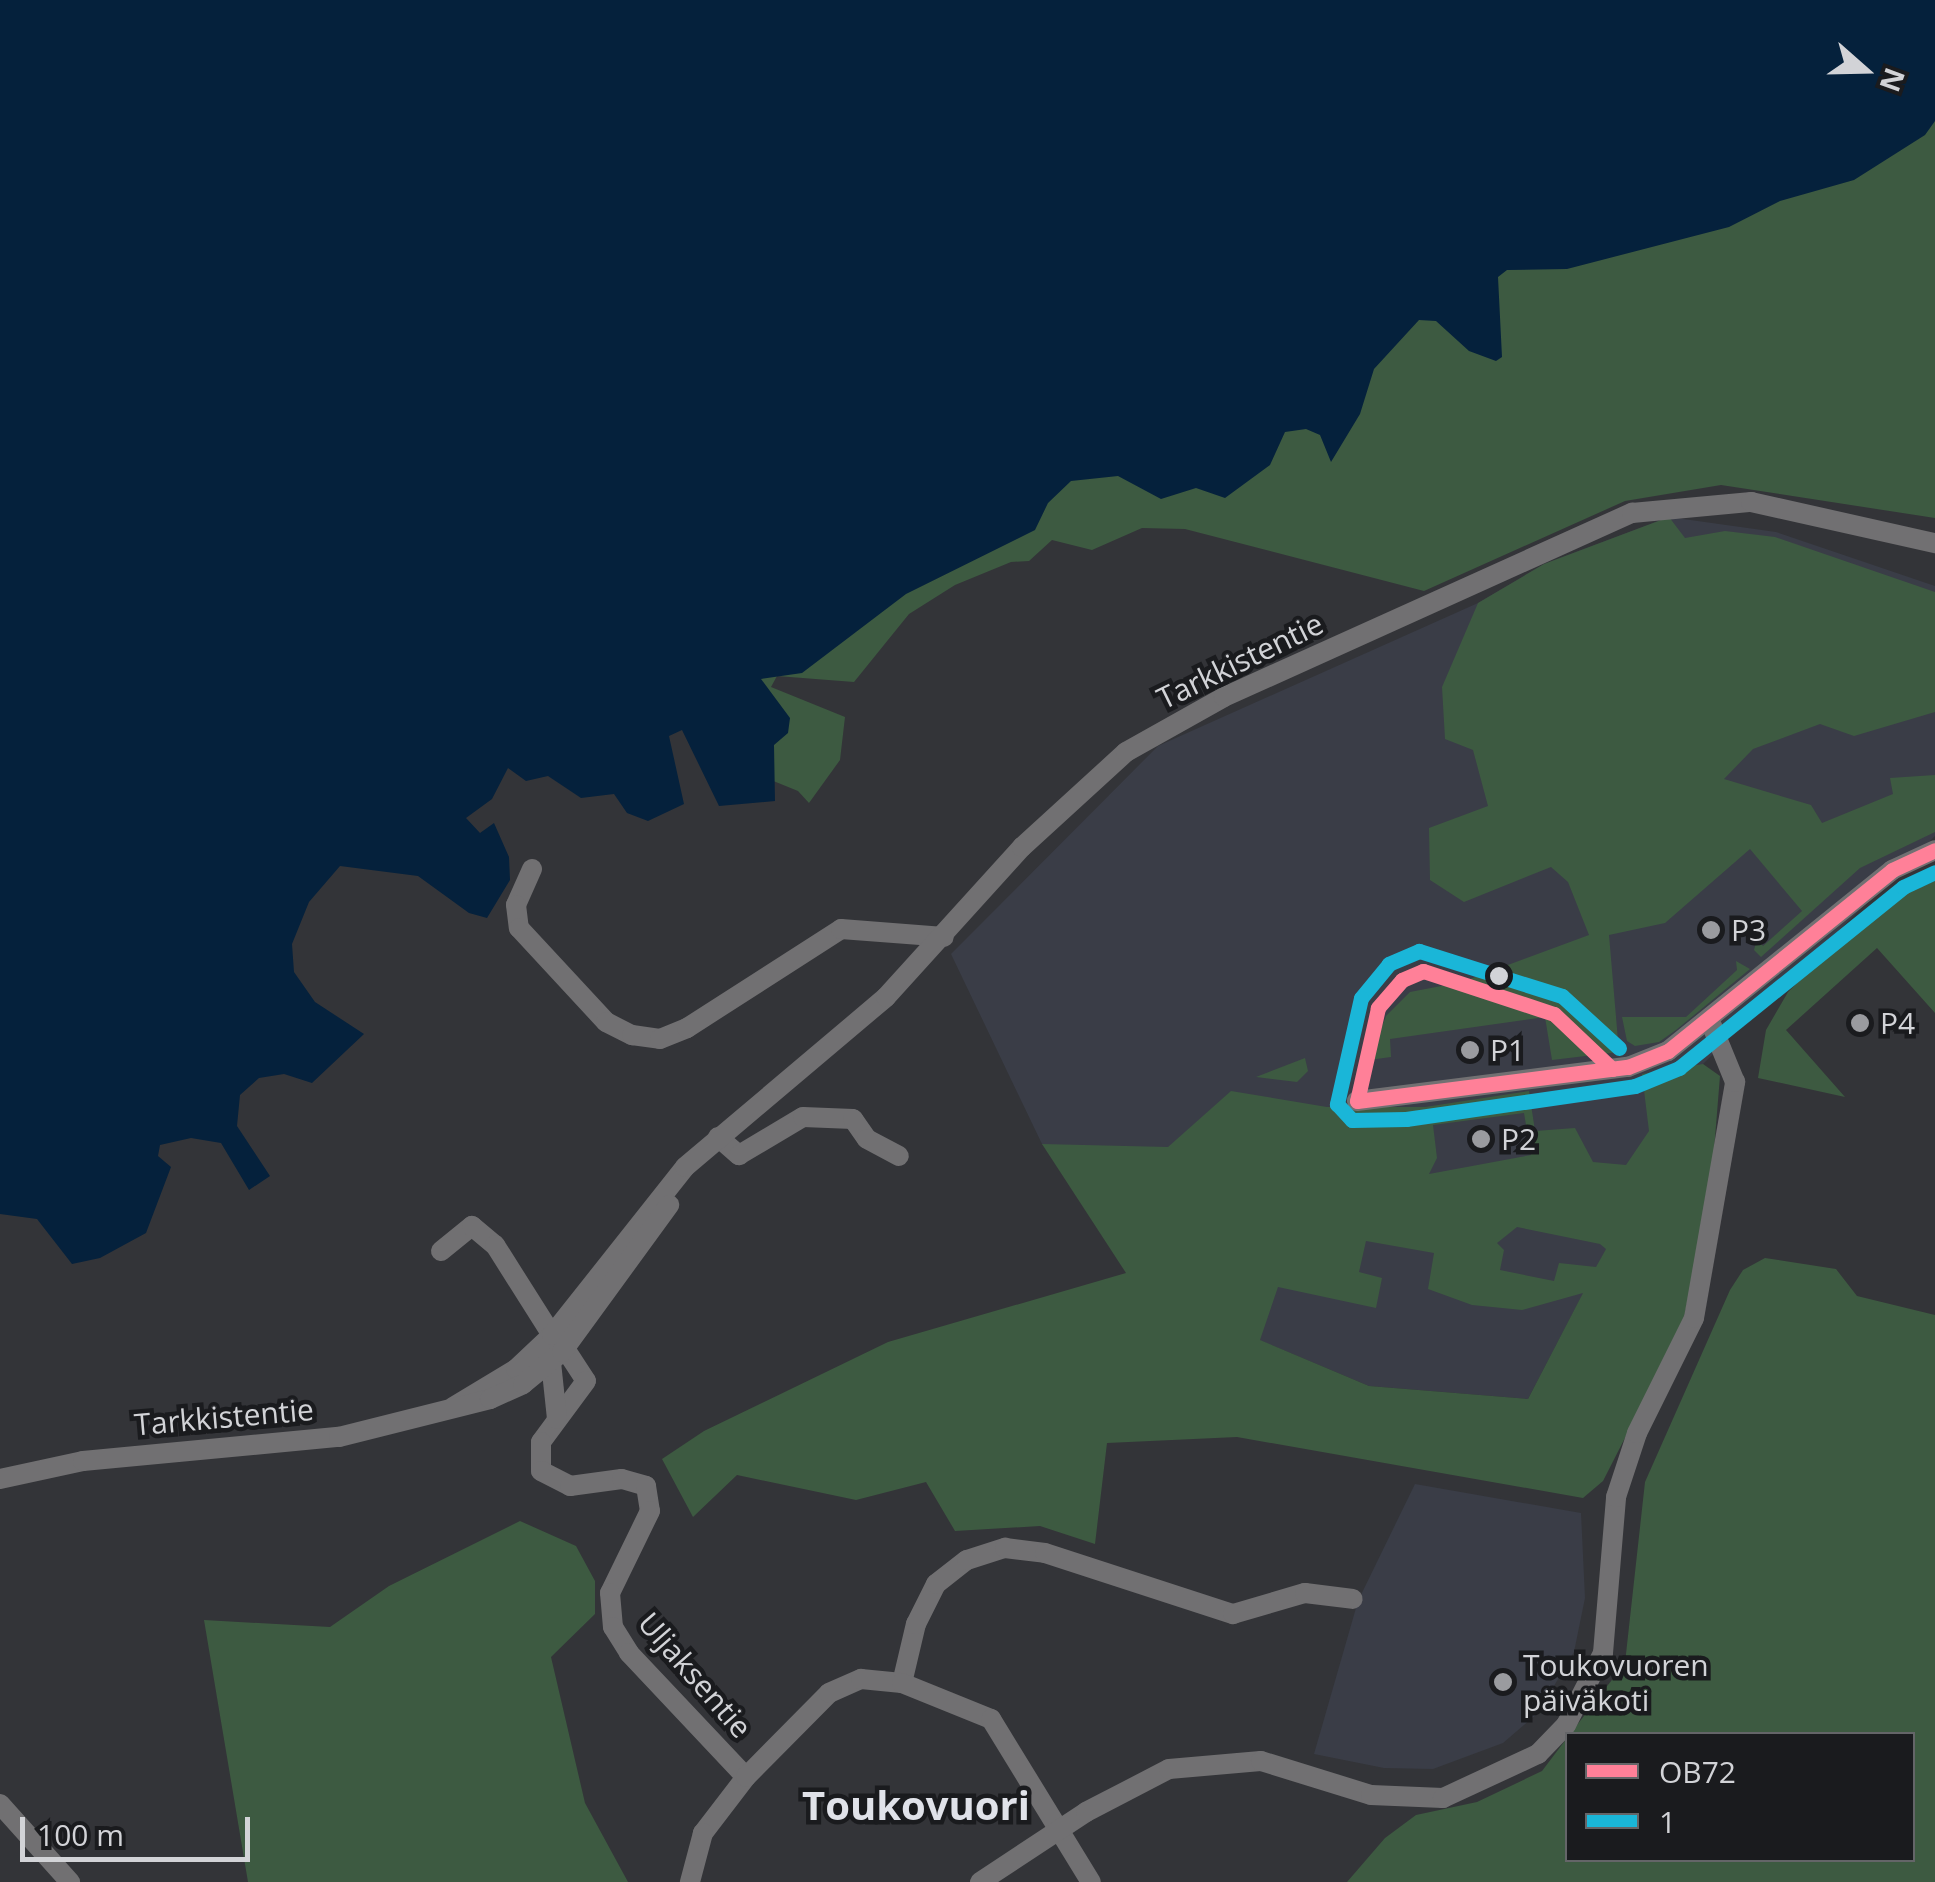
<!DOCTYPE html>
<html>
<head>
<meta charset="utf-8">
<style>
	body { margin:0 }
	#map { position:relative; width:1935px; height:1882px; overflow:hidden; background:#333438; font-family:"Open Sans",sans-serif }
	div>[style] { position:absolute }
	.built>* { inset:0; background:#3a3d47 }
	.green>* { inset:0; background:#3d5a41 }
	.water>* { inset:0; background:#05213c }
	.minor>* { height:20px; margin:-10px; padding:0 10px; transform-origin:10px; border-radius:10px; background:#717072 }
	.bus-1>* { height:15px; margin:-7.5px; padding:0 7.5px; transform-origin:7.5px; border-radius:7.5px; background:#ff8098 }
	.bus-2>* { height:15px; margin:-7.5px; padding:0 7.5px; transform-origin:7.5px; border-radius:7.5px; background:#1ab6d8 }
	.dots>* { width:28px; height:28px; translate:-50% -50%; box-sizing:border-box; border:5px solid #1a1b1e; border-radius:50% }
	span { translate:-50% -50%; white-space:nowrap; text-align:center; line-height:1.15; -webkit-text-stroke:9px #1a1b1e; paint-order:stroke }
	.street-label { font-size:30px; color:#d2d3d7 }
	.poi-label { font-size:30px; color:#d2d3d7 }
	.left { translate:0 -50%; text-align:left }
	.district-label { font-size:40px; color:#e0e2e9; font-weight:700 }
	.legend { position:absolute; left:1565px; top:1732px; width:350px; height:130px; box-sizing:border-box; background:#1a1b1e; border:2px solid #646568; margin:0; padding:12px 18px; list-style:none; font-size:30px; color:#d2d3d7 }
	.legend li { display:flex; align-items:center; gap:20px; height:50px }
	.legend b { width:50px; border:2px solid #646568 }
	.north { position:absolute; left:1815px; top:20px; width:100px; height:100px; -webkit-text-stroke:8px #1a1b1e; paint-order:stroke; rotate:110deg; font-size:28px; font-weight:700; line-height:40px; text-align:center; color:#d2d3d7 }
	.north::after { content:''; display:block; margin:auto; width:35px; height:45px; background:#d2d3d7; clip-path:polygon(50% 0,100% 100%,50% 72%,0 100%) }
	.scale { position:absolute; left:20px; top:1817px; width:230px; height:45px; box-sizing:border-box; border:5px solid #d2d3d7; border-top:0; padding-left:12px; font-size:30px; line-height:35px; white-space:nowrap; color:#d2d3d7; -webkit-text-stroke:8px #1a1b1e; paint-order:stroke }
</style>
</head>
<body>
<div id="map">
	<div class="built">
		<i style="clip-path:polygon(1669px 517px,1776px 532px,1935px 586px,1935px 836px,1703px 1064px,1528px 1399px,1369px 1386px,1259px 1340px,1042px 1144px,951px 954px,1158px 746px,1478px 603px,1544px 564px)"></i>
		<i style="clip-path:polygon(1415px 1484px,1581px 1513px,1585px 1598px,1574px 1652px,1538px 1713px,1503px 1743px,1433px 1769px,1384px 1768px,1314px 1754px,1358px 1601px)"></i>
	</div>
	<div class="green">
		<i style="clip-path:polygon(1935px 0,1935px 518px,1721px 485px,1625px 501px,1424px 591px,1185px 529px,1142px 528px,1092px 550px,1052px 540px,1029px 561px,1011px 562px,955px 585px,909px 614px,854px 682px,777px 676px,771px 687px,845px 717px,840px 760px,809px 803px,798px 791px,766px 778px,740px 661px)"></i>
		<i style="clip-path:polygon(1669px 517px,1685px 538px,1725px 531px,1775px 537px,1935px 592px,1935px 712px,1854px 736px,1820px 724px,1753px 749px,1724px 779px,1811px 805px,1822px 823px,1893px 794px,1890px 778px,1935px 775px,1935px 832px,1860px 868px,1761px 957px,1754px 950px,1757px 939px,1763px 946px,1802px 911px,1750px 849px,1665px 923px,1609px 935px,1619px 1052px,1552px 1060px,1545px 1017px,1390px 1039px,1391px 1057px,1369px 1060px,1386px 1016px,1410px 992px,1462px 982px,1589px 935px,1568px 882px,1551px 867px,1464px 902px,1430px 880px,1429px 828px,1488px 806px,1473px 750px,1445px 739px,1442px 687px,1478px 603px,1544px 564px)"></i>
		<i style="clip-path:polygon(1935px 881px,1935px 1013px,1877px 948px,1786px 1030px,1845px 1097px,1758px 1078px,1766px 1030px,1788px 992px,1876px 906px)"></i>
		<i style="clip-path:polygon(1736px 961px,1750px 969px,1676px 1030px,1659px 1042px,1635px 1046px,1627px 1041px,1622px 1017px,1686px 1017px,1737px 970px)"></i>
		<i style="clip-path:polygon(1305px 1058px,1308px 1071px,1297px 1082px,1256px 1077px)"></i>
		<i style="clip-path:polygon(evenodd,1703px 1064px,1720px 1076px,1712px 1175px,1683px 1324px,1603px 1481px,1583px 1498px,1237px 1437px,1107px 1443px,1095px 1544px,1040px 1526px,955px 1531px,926px 1482px,856px 1500px,737px 1475px,693px 1517px,662px 1459px,704px 1431px,888px 1342px,1126px 1273px,1042px 1144px,1168px 1147px,1231px 1091px,1327px 1107px,1425px 1107px,1529px 1091px,1535px 1131px,1575px 1128px,1593px 1162px,1626px 1165px,1649px 1131px,1642px 1074px,1703px 1064px,1524px 1113px,1531px 1155px,1429px 1174px,1437px 1158px,1433px 1125px,1524px 1113px,1703px 1064px,1517px 1227px,1600px 1244px,1606px 1249px,1596px 1267px,1559px 1263px,1554px 1281px,1500px 1270px,1504px 1250px,1497px 1243px,1517px 1227px,1703px 1064px,1366px 1241px,1434px 1253px,1428px 1289px,1472px 1305px,1522px 1310px,1583px 1293px,1528px 1399px,1369px 1386px,1260px 1340px,1278px 1287px,1376px 1308px,1382px 1278px,1359px 1272px,1366px 1241px)"></i>
		<i style="clip-path:polygon(1765px 1258px,1836px 1269px,1857px 1296px,1935px 1315px,1935px 1882px,1347px 1882px,1385px 1838px,1416px 1815px,1477px 1802px,1542px 1771px,1567px 1738px,1568px 1860px,1912px 1860px,1912px 1734px,1570px 1734px,1625px 1663px,1645px 1482px,1730px 1290px,1743px 1270px)"></i>
		<i style="clip-path:polygon(520px 1521px,576px 1546px,595px 1581px,595px 1614px,551px 1657px,585px 1803px,628px 1882px,248px 1882px,204px 1620px,330px 1627px,389px 1586px)"></i>
	</div>
	<div class="water">
		<i style="clip-path:polygon(0 0,1935px 0,1935px 121px,1925px 135px,1854px 180px,1780px 201px,1729px 227px,1567px 269px,1507px 270px,1498px 277px,1502px 357px,1496px 361px,1469px 351px,1436px 321px,1419px 320px,1374px 369px,1360px 414px,1331px 462px,1320px 435px,1306px 429px,1285px 432px,1270px 465px,1225px 498px,1196px 488px,1161px 499px,1118px 476px,1071px 481px,1048px 503px,1035px 530px,906px 594px,802px 673px,761px 679px,790px 718px,788px 733px,774px 745px,775px 801px,719px 806px,682px 730px,669px 736px,684px 804px,648px 821px,627px 813px,614px 794px,581px 798px,548px 776px,526px 781px,508px 768px,492px 799px,466px 818px,480px 833px,494px 823px,509px 857px,510px 880px,487px 918px,469px 913px,418px 876px,340px 866px,309px 902px,292px 944px,294px 972px,315px 1002px,364px 1034px,312px 1083px,284px 1074px,259px 1078px,240px 1095px,237px 1126px,270px 1176px,249px 1190px,221px 1143px,191px 1138px,160px 1145px,158px 1156px,171px 1167px,146px 1233px,100px 1258px,72px 1264px,37px 1219px,0 1214px)"></i>
	</div>
	<div class="minor">
		<i style="left:532px;top:869px;width:39px;rotate:114deg"></i>
		<i style="left:516px;top:905px;width:23px;rotate:83deg"></i>
		<i style="left:519px;top:928px;width:128px;rotate:47.2deg"></i>
		<i style="left:606px;top:1022px;width:29px;rotate:27deg"></i>
		<i style="left:632px;top:1035px;width:28px;rotate:8deg"></i>
		<i style="left:660px;top:1039px;width:29px;rotate:-22deg"></i>
		<i style="left:687px;top:1028px;width:183px;rotate:-32.7deg"></i>
		<i style="left:841px;top:929px;width:103px;rotate:4.4deg"></i>
		<i style="left:1357px;top:1101px;width:273px;rotate:-7.2deg"></i>
		<i style="left:1628px;top:1067px;width:43px;rotate:-21.8deg"></i>
		<i style="left:1668px;top:1051px;width:288px;rotate:-38.9deg"></i>
		<i style="left:1892px;top:870px;width:47px;rotate:-24.9deg"></i>
		<i style="left:718px;top:1137px;width:28px;rotate:41deg"></i>
		<i style="left:739px;top:1155px;width:74px;rotate:-30.7deg"></i>
		<i style="left:803px;top:1117px;width:50px;rotate:2.3deg"></i>
		<i style="left:853px;top:1119px;width:24px;rotate:55deg"></i>
		<i style="left:867px;top:1139px;width:36px;rotate:28deg"></i>
		<i style="left:441px;top:1251px;width:40px;rotate:-39deg"></i>
		<i style="left:472px;top:1226px;width:30px;rotate:40deg"></i>
		<i style="left:495px;top:1245px;width:107px;rotate:57.7deg"></i>
		<i style="left:558px;top:1338px;width:51px;rotate:56.9deg"></i>
		<i style="left:586px;top:1381px;width:76px;rotate:126.4deg"></i>
		<i style="left:541px;top:1442px;width:29px;rotate:90deg"></i>
		<i style="left:541px;top:1471px;width:33px;rotate:27deg"></i>
		<i style="left:570px;top:1486px;width:52px;rotate:-7.7deg"></i>
		<i style="left:622px;top:1479px;width:25px;rotate:16deg"></i>
		<i style="left:646px;top:1486px;width:25px;rotate:81deg"></i>
		<i style="left:650px;top:1511px;width:91px;rotate:116deg"></i>
		<i style="left:610px;top:1593px;width:34px;rotate:85deg"></i>
		<i style="left:613px;top:1627px;width:31px;rotate:58deg"></i>
		<i style="left:629px;top:1653px;width:170px;rotate:46.7deg"></i>
		<i style="left:746px;top:1777px;width:71px;rotate:127.5deg"></i>
		<i style="left:703px;top:1833px;width:51px;rotate:104.9deg"></i>
		<i style="left:550px;top:1353px;width:66px;rotate:83.9deg"></i>
		<i style="left:453px;top:1407px;width:74px;rotate:-31.1deg"></i>
		<i style="left:516px;top:1369px;width:50px;rotate:-43.4deg"></i>
		<i style="left:552px;top:1335px;width:214px;rotate:-51.6deg"></i>
		<i style="left:685px;top:1167px;width:263px;rotate:-40.2deg"></i>
		<i style="left:886px;top:997px;width:202px;rotate:-47.8deg"></i>
		<i style="left:1022px;top:847px;width:141px;rotate:-42.4deg"></i>
		<i style="left:1126px;top:752px;width:112px;rotate:-29.3deg"></i>
		<i style="left:1224px;top:697px;width:448px;rotate:-24.3deg"></i>
		<i style="left:1632px;top:513px;width:120px;rotate:-5.3deg"></i>
		<i style="left:1751px;top:502px;width:189px;rotate:12.6deg"></i>
		<i style="left:0;top:1479px;width:85px;rotate:-12.2deg"></i>
		<i style="left:83px;top:1461px;width:257px;rotate:-5.4deg"></i>
		<i style="left:339px;top:1437px;width:156px;rotate:-14.1deg"></i>
		<i style="left:490px;top:1399px;width:36px;rotate:-24deg"></i>
		<i style="left:523px;top:1384px;width:50px;rotate:-39.4deg"></i>
		<i style="left:562px;top:1352px;width:182px;rotate:-53.9deg"></i>
		<i style="left:902px;top:1683px;width:61px;rotate:-76.7deg"></i>
		<i style="left:916px;top:1624px;width:45px;rotate:-63.4deg"></i>
		<i style="left:936px;top:1584px;width:39px;rotate:-38deg"></i>
		<i style="left:967px;top:1560px;width:40px;rotate:-18deg"></i>
		<i style="left:1005px;top:1548px;width:40px;rotate:7.1deg"></i>
		<i style="left:1045px;top:1553px;width:198px;rotate:18deg"></i>
		<i style="left:1233px;top:1614px;width:75px;rotate:-16.3deg"></i>
		<i style="left:1305px;top:1593px;width:48px;rotate:7.1deg"></i>
		<i style="left:746px;top:1777px;width:118px;rotate:-45.3deg"></i>
		<i style="left:829px;top:1693px;width:35px;rotate:-24deg"></i>
		<i style="left:861px;top:1679px;width:41px;rotate:5.6deg"></i>
		<i style="left:902px;top:1683px;width:96px;rotate:22deg"></i>
		<i style="left:991px;top:1719px;width:191px;rotate:58.5deg"></i>
		<i style="left:0;top:1804px;width:105px;rotate:48.1deg"></i>
		<i style="left:980px;top:1882px;width:127px;rotate:-33.4deg"></i>
		<i style="left:1086px;top:1812px;width:93px;rotate:-27.4deg"></i>
		<i style="left:1169px;top:1769px;width:92px;rotate:-5deg"></i>
		<i style="left:1261px;top:1761px;width:115px;rotate:17.2deg"></i>
		<i style="left:1371px;top:1795px;width:72px;rotate:2.4deg"></i>
		<i style="left:1443px;top:1798px;width:105px;rotate:-24.9deg"></i>
		<i style="left:1538px;top:1754px;width:40px;rotate:-46deg"></i>
		<i style="left:1566px;top:1725px;width:81px;rotate:-62.8deg"></i>
		<i style="left:1603px;top:1653px;width:157px;rotate:-85.2deg"></i>
		<i style="left:1616px;top:1497px;width:67px;rotate:-71.8deg"></i>
		<i style="left:1637px;top:1433px;width:128px;rotate:-63.6deg"></i>
		<i style="left:1694px;top:1318px;width:240px;rotate:-80.1deg"></i>
		<i style="left:1735px;top:1082px;width:66px;rotate:-112.3deg"></i>
	</div>
	<div class="bus-1">
		<i style="left:1612px;top:1069px;width:80px;rotate:-136.5deg"></i>
		<i style="left:1554px;top:1014px;width:138px;rotate:-161.8deg"></i>
		<i style="left:1423px;top:971px;width:23px;rotate:157deg"></i>
		<i style="left:1402px;top:980px;width:37px;rotate:131deg"></i>
		<i style="left:1378px;top:1008px;width:95px;rotate:102.7deg"></i>
		<i style="left:1357px;top:1101px;width:273px;rotate:-7.2deg"></i>
		<i style="left:1628px;top:1067px;width:43px;rotate:-21.8deg"></i>
		<i style="left:1668px;top:1051px;width:288px;rotate:-38.9deg"></i>
		<i style="left:1892px;top:870px;width:47px;rotate:-24.9deg"></i>
	</div>
	<div class="bus-2">
		<i style="left:1619px;top:1048px;width:77px;rotate:-137.6deg"></i>
		<i style="left:1562px;top:996px;width:150px;rotate:-162.5deg"></i>
		<i style="left:1419px;top:951px;width:33px;rotate:157deg"></i>
		<i style="left:1389px;top:964px;width:44px;rotate:129.5deg"></i>
		<i style="left:1361px;top:998px;width:109px;rotate:102.8deg"></i>
		<i style="left:1337px;top:1104px;width:22px;rotate:47deg"></i>
		<i style="left:1352px;top:1120px;width:54px;rotate:-1.1deg"></i>
		<i style="left:1406px;top:1119px;width:231px;rotate:-8.2deg"></i>
		<i style="left:1635px;top:1086px;width:48px;rotate:-22.2deg"></i>
		<i style="left:1679px;top:1068px;width:288px;rotate:-38.9deg"></i>
		<i style="left:1903px;top:887px;width:35px;rotate:-25deg"></i>
	</div>
	<div class="dots">
		<i style="left:1711px;top:930px;background:#9a9b9f"></i>
		<i style="left:1499px;top:976px;background:#d2d3d7"></i>
		<i style="left:1860px;top:1023px;background:#9a9b9f"></i>
		<i style="left:1470px;top:1050px;background:#9a9b9f"></i>
		<i style="left:1481px;top:1139px;background:#9a9b9f"></i>
		<i style="left:1503px;top:1682px;background:#9a9b9f"></i>
	</div>
	<div class="street-label">
		<span style="left:1240px;top:661px;rotate:-26deg">Tarkkistentie</span>
		<span style="left:224px;top:1417px;rotate:-5deg">Tarkkistentie</span>
		<span style="left:695px;top:1675px;rotate:49deg">Uljaksentie</span>
	</div>
	<div class="poi-label">
		<span class="left" style="left:1731px;top:930px">P3</span>
		<span class="left" style="left:1880px;top:1023px">P4</span>
		<span class="left" style="left:1490px;top:1050px">P1</span>
		<span class="left" style="left:1501px;top:1139px">P2</span>
		<span class="left" style="left:1523px;top:1682px">Toukovuoren<br>päiväkoti</span>
	</div>
	<div class="district-label">
		<span style="left:916px;top:1805px">Toukovuori</span>
	</div>
	<ul class="legend">
	<li><b style="height:12px;background:#ff8098"></b>OB72</li>
	<li><b style="height:12px;background:#1ab6d8"></b>1</li>
	</ul>
	<div class="north">N</div>
	<div class="scale">100 m</div>
</div>
</body>
</html>
